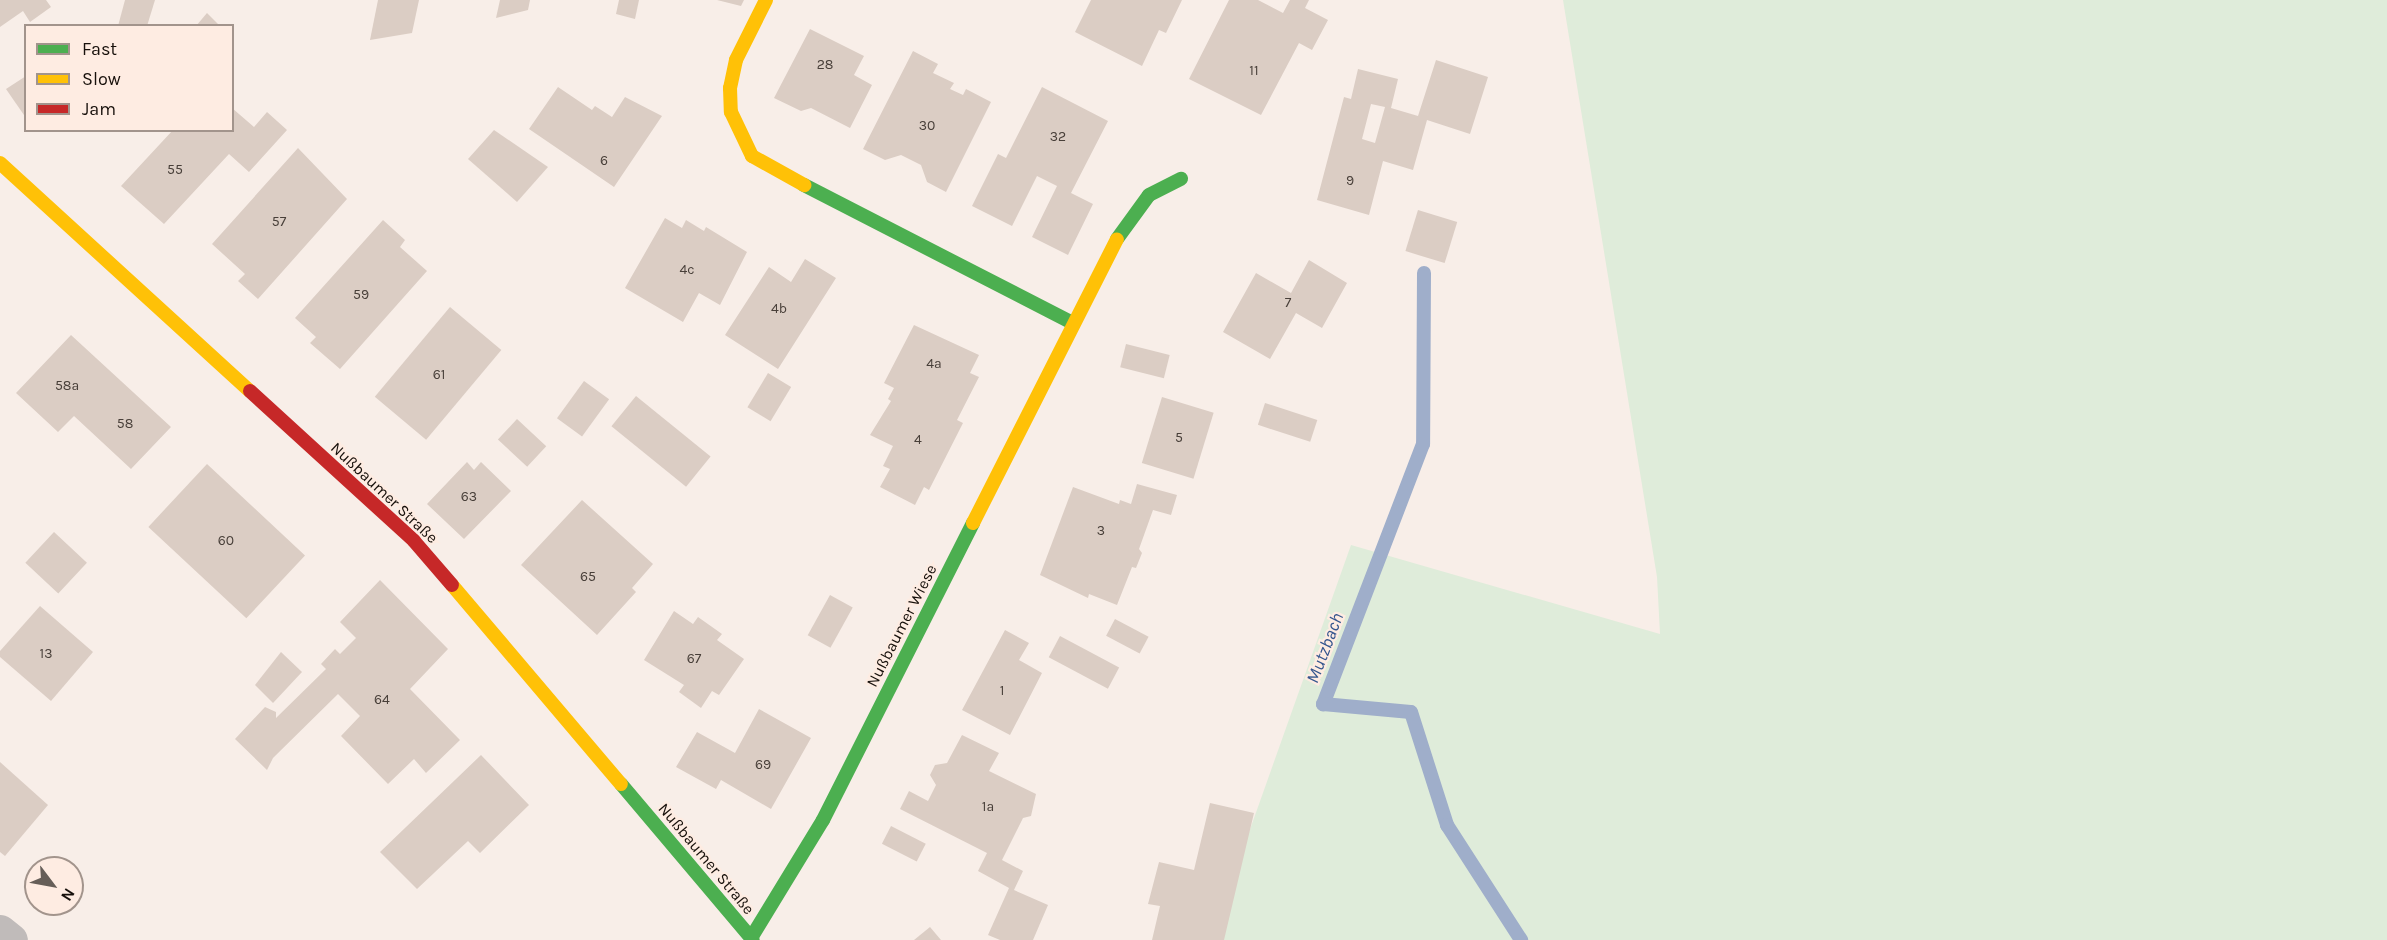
<!DOCTYPE html>
<html>
<head>
<meta charset="utf-8">
<style>
	body { margin:0 }
	#map { position:relative; width:2387px; height:940px; overflow:hidden; background:#f8eee8; font-family:Karla,sans-serif }
	div>[style] { position:absolute }
	.green>* { inset:0; background:#dfecda }
	.stream>* { height:14px; margin:-7px; padding:0 7px; transform-origin:7px; border-radius:7px; background:#9faeca }
	.building>* { inset:0; background:#dbcdc4; transform-origin:0 0 }
	.street>* { height:33px; margin:-16.5px; padding:0 16.5px; transform-origin:16.5px; border-radius:16.5px; background:#c0bbba }
	.fast>* { height:14px; margin:-7px; padding:0 7px; transform-origin:7px; border-radius:7px; background:#4caf50 }
	.slow>* { height:14px; margin:-7px; padding:0 7px; transform-origin:7px; border-radius:7px; background:#ffc107 }
	.jam>* { height:14px; margin:-7px; padding:0 7px; transform-origin:7px; border-radius:7px; background:#c62828 }
	span { translate:-50% -50%; white-space:nowrap; text-align:center; line-height:1.15; -webkit-text-stroke:4.5px #feece2; paint-order:stroke }
	.number-label { font-size:14px; color:#483f39 }
	.number-label span { -webkit-text-stroke-width:0 }
	.street-label { font-size:16px; color:#17100b }
	.water-label { font-size:18px; color:#35568e; font-style:italic }
	.legend { position:absolute; left:24px; top:24px; width:210px; height:108px; box-sizing:border-box; background:#feece2; border:2px solid #a2948c; margin:0; padding:8px 10px; list-style:none; font-size:18px; color:#17100b }
	.legend li { display:flex; align-items:center; gap:12px; height:30px }
	.legend b { width:30px; border:2px solid #a2948c }
	.north { position:absolute; left:24px; top:856px; width:60px; height:60px; box-sizing:border-box; background:#feece2; border:2px solid #a2948c; border-radius:50%; rotate:122deg; font-size:16px; font-weight:700; line-height:24px; text-align:center; color:#17100b }
	.north::after { content:''; display:block; margin:auto; width:21px; height:27px; background:#665e58; clip-path:polygon(50% 0,100% 100%,50% 72%,0 100%) }
</style>
</head>
<body>
<div id="map">
	<div class="green">
		<i style="clip-path:polygon(1563px 0,2387px 0,2387px 940px,1221px 940px,1248px 835px,1351px 545px,1660px 634px,1657px 577px)"></i>
	</div>
	<div class="stream">
		<i style="left:1424px;top:273px;width:171px;rotate:90.3deg"></i>
		<i style="left:1423px;top:444px;width:279px;rotate:111deg"></i>
		<i style="left:1323px;top:704px;width:88px;rotate:5.2deg"></i>
		<i style="left:1411px;top:712px;width:119px;rotate:72.3deg"></i>
		<i style="left:1447px;top:825px;width:137px;rotate:57.2deg"></i>
	</div>
	<div class="building">
		<i style="clip-path:polygon(0 0,46px 0,51px 7px,30px 22px,23px 11px,0 27px)"></i>
		<i style="clip-path:polygon(125px 0,155px 0,147px 26px,118px 26px)"></i>
		<i style="clip-path:polygon(378px 0,419px 0,412px 33px,370px 40px)"></i>
		<i style="clip-path:polygon(500px 0,530px 0,528px 10px,496px 18px)"></i>
		<i style="clip-path:polygon(619px 0,639px 0,635px 19px,616px 14px)"></i>
		<i style="clip-path:polygon(717px 0,744px 0,741px 6px)"></i>
		<i style="clip-path:polygon(1091px 0,1182px 0,1166px 33px,1159px 30px,1142px 66px,1075px 32px)"></i>
		<i style="clip-path:polygon(1229px 0,1258px 0,1283px 13px,1290px 0,1309px 0,1305px 8px,1328px 20px,1312px 50px,1299px 43px,1261px 115px,1189px 79px)"></i>
		<i style="clip-path:polygon(207px 13px,220px 26px,196px 26px)"></i>
		<i style="clip-path:polygon(810px 29px,864px 56px,854px 75px,872px 85px,850px 128px,811px 108px,801px 111px,774px 98px)"></i>
		<i style="clip-path:polygon(913px 51px,938px 64px,933px 73px,954px 83px,950px 89px,963px 95px,966px 89px,991px 102px,946px 192px,927px 182px,921px 165px,901px 155px,885px 160px,863px 149px)"></i>
		<i style="clip-path:polygon(evenodd,1436px 60px,1488px 77px,1470px 134px,1427px 120px,1413px 170px,1383px 161px,1369px 215px,1317px 200px,1344px 97px,1351px 99px,1358px 69px,1398px 79px,1391px 108px,1418px 116px,1436px 60px,1371px 104px,1385px 107px,1375px 143px,1362px 139px,1371px 104px)"></i>
		<i style="clip-path:polygon(26px 76px,26px 118px,6px 89px)"></i>
		<i style="clip-path:polygon(558px 87px,592px 110px,595px 106px,612px 117px,625px 97px,662px 116px,614px 187px,529px 129px)"></i>
		<i style="clip-path:polygon(1042px 87px,1108px 121px,1071px 193px,1093px 204px,1068px 255px,1032px 237px,1057px 186px,1037px 176px,1012px 226px,972px 206px,998px 154px,1006px 158px)"></i>
		<i style="clip-path:polygon(232px 108px,254px 127px,267px 112px,287px 130px,249px 172px,229px 154px,164px 224px,121px 186px,173px 130px,232px 130px)"></i>
		<i style="clip-path:polygon(494px 130px,548px 167px,517px 202px,468px 159px)"></i>
		<i style="clip-path:polygon(298px 148px,347px 199px,258px 299px,238px 281px,245px 274px,212px 244px)"></i>
		<i style="left:1418px;top:210px;width:41px;height:43px;rotate:17deg"></i>
		<i style="clip-path:polygon(665px 218px,682px 228px,686px 220px,704px 231px,706px 227px,747px 252px,720px 305px,699px 293px,683px 322px,625px 288px)"></i>
		<i style="clip-path:polygon(383px 220px,405px 240px,400px 247px,427px 271px,340px 369px,310px 343px,316px 337px,295px 318px)"></i>
		<i style="clip-path:polygon(805px 259px,836px 278px,778px 369px,725px 335px,769px 267px,791px 282px)"></i>
		<i style="clip-path:polygon(1309px 260px,1347px 283px,1322px 328px,1296px 313px,1270px 359px,1223px 332px,1256px 273px,1291px 293px)"></i>
		<i style="left:450px;top:307px;width:67px;height:117px;rotate:40deg"></i>
		<i style="clip-path:polygon(914px 325px,979px 355px,970px 373px,979px 377px,957px 420px,963px 423px,929px 490px,924px 487px,915px 505px,880px 487px,890px 469px,883px 466px,893px 446px,870px 435px,891px 401px,888px 399px,894px 388px,884px 383px)"></i>
		<i style="clip-path:polygon(71px 335px,171px 427px,131px 469px,74px 416px,58px 432px,16px 393px)"></i>
		<i style="left:1126px;top:344px;width:45px;height:24px;rotate:14deg"></i>
		<i style="left:768px;top:373px;width:27px;height:40px;rotate:31deg"></i>
		<i style="left:584px;top:381px;width:31px;height:46px;rotate:36deg"></i>
		<i style="left:636px;top:396px;width:96px;height:39px;rotate:39deg"></i>
		<i style="left:1162px;top:397px;width:54px;height:69px;rotate:17deg"></i>
		<i style="left:1265px;top:403px;width:55px;height:23px;rotate:18deg"></i>
		<i style="left:517px;top:419px;width:40px;height:28px;rotate:43deg"></i>
		<i style="clip-path:polygon(467px 462px,474px 470px,481px 462px,511px 491px,464px 539px,427px 504px)"></i>
		<i style="left:207px;top:464px;width:134px;height:86px;rotate:43deg"></i>
		<i style="clip-path:polygon(1137px 484px,1177px 495px,1171px 515px,1153px 510px,1139px 549px,1142px 553px,1136px 568px,1132px 567px,1117px 605px,1089px 594px,1088px 598px,1040px 575px,1073px 487px,1119px 504px,1120px 500px,1131px 504px)"></i>
		<i style="clip-path:polygon(582px 500px,653px 564px,632px 588px,636px 592px,597px 635px,521px 565px)"></i>
		<i style="left:54px;top:532px;width:45px;height:42px;rotate:43deg"></i>
		<i style="clip-path:polygon(380px 580px,448px 649px,410px 689px,460px 740px,426px 773px,414px 759px,388px 784px,341px 736px,360px 716px,338px 694px,273px 758px,267px 770px,235px 739px,265px 707px,276px 712px,276px 718px,326px 669px,321px 664px,335px 649px,340px 654px,356px 638px,340px 622px)"></i>
		<i style="left:830px;top:595px;width:26px;height:46px;rotate:29deg"></i>
		<i style="clip-path:polygon(40px 606px,93px 652px,51px 701px,0 657px,0 651px)"></i>
		<i style="clip-path:polygon(674px 611px,693px 624px,698px 617px,722px 634px,717px 640px,744px 659px,719px 695px,712px 691px,701px 708px,679px 692px,684px 685px,644px 660px)"></i>
		<i style="left:1115px;top:619px;width:38px;height:19px;rotate:28deg"></i>
		<i style="clip-path:polygon(1005px 630px,1029px 643px,1019px 660px,1042px 673px,1010px 735px,962px 710px)"></i>
		<i style="left:1060px;top:636px;width:67px;height:24px;rotate:28deg"></i>
		<i style="clip-path:polygon(281px 652px,302px 672px,273px 703px,255px 685px)"></i>
		<i style="clip-path:polygon(759px 709px,811px 738px,771px 809px,721px 780px,716px 789px,676px 767px,697px 732px,735px 753px)"></i>
		<i style="clip-path:polygon(962px 735px,999px 753px,989px 771px,1036px 794px,1031px 816px,1023px 818px,1002px 860px,1023px 871px,1014px 890px,1048px 905px,1033px 940px,1000px 940px,988px 935px,1009px 888px,978px 871px,987px 853px,900px 809px,909px 791px,928px 801px,936px 785px,930px 775px,935px 765px,947px 763px)"></i>
		<i style="clip-path:polygon(481px 755px,529px 805px,480px 853px,468px 841px,417px 889px,380px 852px)"></i>
		<i style="clip-path:polygon(0 762px,48px 805px,5px 856px,0 852px)"></i>
		<i style="clip-path:polygon(1210px 803px,1254px 813px,1224px 940px,1152px 940px,1160px 906px,1148px 904px,1159px 862px,1194px 870px)"></i>
		<i style="left:891px;top:826px;width:39px;height:20px;rotate:27deg"></i>
		<i style="clip-path:polygon(930px 927px,941px 940px,914px 940px)"></i>
	</div>
	<div class="street">
		<i style="left:0;top:931px;width:14px;rotate:39deg"></i>
	</div>
	<div class="fast">
		<i style="left:804px;top:185px;width:302px;rotate:27.2deg"></i>
		<i style="left:1117px;top:239px;width:54px;rotate:-54deg"></i>
		<i style="left:1149px;top:195px;width:36px;rotate:-27deg"></i>
		<i style="left:621px;top:784px;width:204px;rotate:49.8deg"></i>
		<i style="left:751px;top:938px;width:138px;rotate:-58.6deg"></i>
		<i style="left:823px;top:820px;width:333px;rotate:-63.2deg"></i>
	</div>
	<div class="slow">
		<i style="left:766px;top:0;width:67px;rotate:116.6deg"></i>
		<i style="left:736px;top:60px;width:29px;rotate:102deg"></i>
		<i style="left:730px;top:88px;width:24px;rotate:88deg"></i>
		<i style="left:731px;top:112px;width:49px;rotate:64.5deg"></i>
		<i style="left:752px;top:156px;width:60px;rotate:29.1deg"></i>
		<i style="left:0;top:163px;width:338px;rotate:42.4deg"></i>
		<i style="left:973px;top:523px;width:318px;rotate:-63.1deg"></i>
		<i style="left:452px;top:585px;width:261px;rotate:49.7deg"></i>
	</div>
	<div class="jam">
		<i style="left:250px;top:391px;width:222px;rotate:42.4deg"></i>
		<i style="left:414px;top:541px;width:58px;rotate:49.2deg"></i>
	</div>
	<div class="number-label">
		<span style="left:825px;top:65px">28</span>
		<span style="left:1254px;top:71px">11</span>
		<span style="left:927px;top:126px">30</span>
		<span style="left:1058px;top:137px">32</span>
		<span style="left:604px;top:161px">6</span>
		<span style="left:175px;top:170px">55</span>
		<span style="left:1350px;top:181px">9</span>
		<span style="left:279px;top:222px">57</span>
		<span style="left:687px;top:270px">4c</span>
		<span style="left:361px;top:295px">59</span>
		<span style="left:1288px;top:303px">7</span>
		<span style="left:779px;top:309px">4b</span>
		<span style="left:934px;top:364px">4a</span>
		<span style="left:439px;top:375px">61</span>
		<span style="left:67px;top:386px">58a</span>
		<span style="left:125px;top:424px">58</span>
		<span style="left:1179px;top:438px">5</span>
		<span style="left:918px;top:440px">4</span>
		<span style="left:469px;top:497px">63</span>
		<span style="left:1101px;top:531px">3</span>
		<span style="left:226px;top:541px">60</span>
		<span style="left:588px;top:577px">65</span>
		<span style="left:46px;top:654px">13</span>
		<span style="left:694px;top:659px">67</span>
		<span style="left:1002px;top:691px">1</span>
		<span style="left:382px;top:700px">64</span>
		<span style="left:763px;top:765px">69</span>
		<span style="left:988px;top:807px">1a</span>
	</div>
	<div class="street-label">
		<span style="left:384px;top:493px;rotate:43deg">Nußbaumer Straße</span>
		<span style="left:902px;top:626px;rotate:-63deg">Nußbaumer Wiese</span>
		<span style="left:706px;top:859px;rotate:50deg">Nußbaumer Straße</span>
	</div>
	<div class="water-label">
		<span style="left:1325px;top:648px;rotate:-69deg">Mutzbach</span>
	</div>
	<ul class="legend">
	<li><b style="height:8px;background:#4caf50"></b>Fast</li>
	<li><b style="height:8px;background:#ffc107"></b>Slow</li>
	<li><b style="height:8px;background:#c62828"></b>Jam</li>
	</ul>
	<div class="north">N</div>
</div>
</body>
</html>
